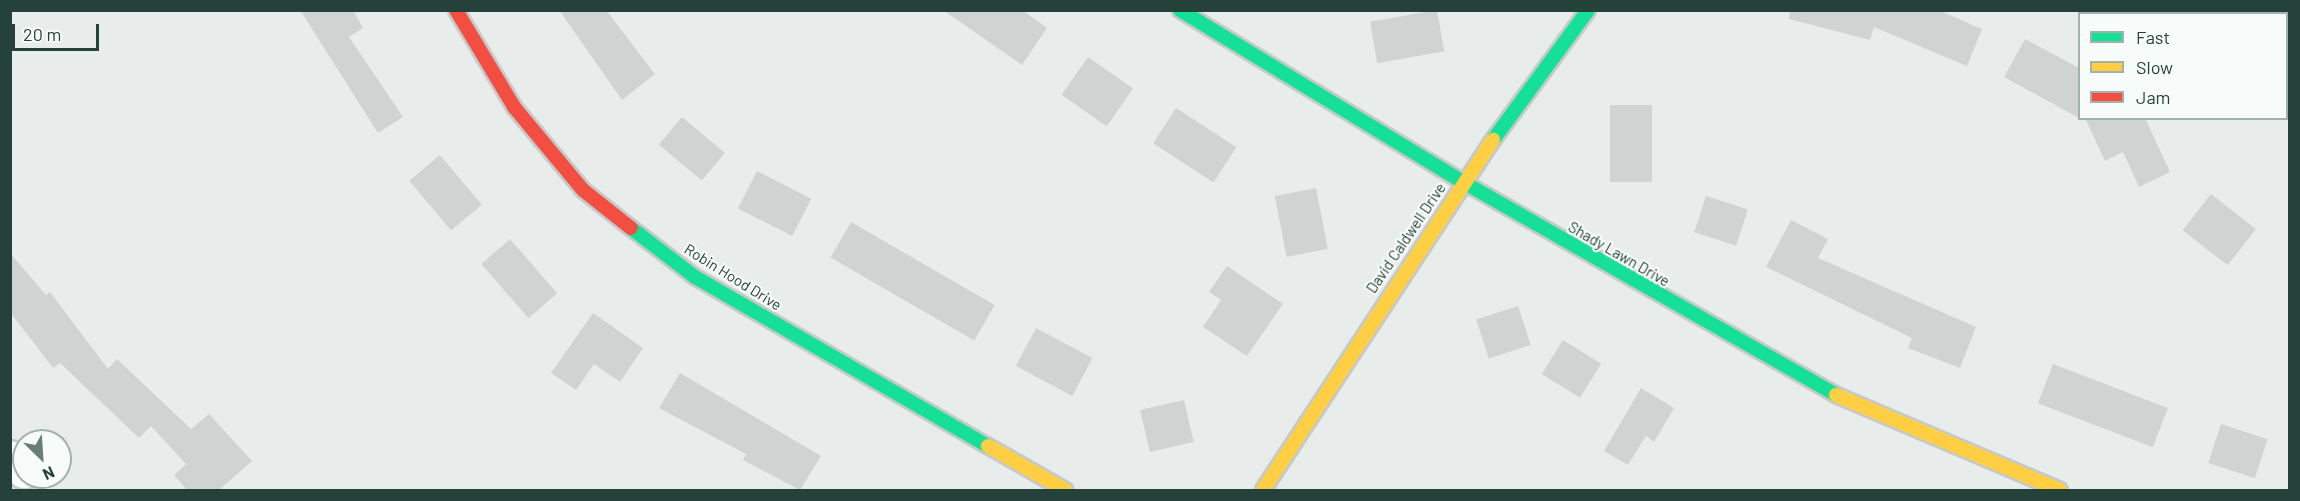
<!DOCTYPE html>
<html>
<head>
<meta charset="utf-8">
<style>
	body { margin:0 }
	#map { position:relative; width:2300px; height:501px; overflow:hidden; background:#e8edeb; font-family:Barlow,sans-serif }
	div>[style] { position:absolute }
	.building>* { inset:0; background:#cfd4d2; transform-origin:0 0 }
	.roads { filter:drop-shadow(2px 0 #c5cac8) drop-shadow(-2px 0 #c5cac8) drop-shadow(0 2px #c5cac8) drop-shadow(0 -2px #c5cac8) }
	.street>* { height:32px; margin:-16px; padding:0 16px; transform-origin:16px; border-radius:16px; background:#fcfcfc }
	.fast>* { height:14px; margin:-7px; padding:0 7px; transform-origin:7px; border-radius:7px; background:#16e098 }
	.slow>* { height:14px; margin:-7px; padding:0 7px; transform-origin:7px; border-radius:7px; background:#ffcf43 }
	.jam>* { height:14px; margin:-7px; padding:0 7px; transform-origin:7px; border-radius:7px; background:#f24e42 }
	span { translate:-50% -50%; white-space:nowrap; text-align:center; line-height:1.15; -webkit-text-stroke:4.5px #f7fbf9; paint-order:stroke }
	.street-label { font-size:15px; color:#24423a }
	.frame { position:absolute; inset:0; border:12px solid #24423a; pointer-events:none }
	.legend { position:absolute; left:2078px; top:12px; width:210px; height:108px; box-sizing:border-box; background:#f7fbf9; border:2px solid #a3b1ad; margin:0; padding:8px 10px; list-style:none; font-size:18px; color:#24423a }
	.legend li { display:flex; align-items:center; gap:12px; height:30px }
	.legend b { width:30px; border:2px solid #a3b1ad }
	.north { position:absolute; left:12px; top:429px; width:60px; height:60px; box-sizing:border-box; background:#f7fbf9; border:2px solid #a3b1ad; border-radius:50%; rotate:155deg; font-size:16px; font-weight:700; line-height:24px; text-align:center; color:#24423a }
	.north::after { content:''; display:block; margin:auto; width:21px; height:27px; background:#697e78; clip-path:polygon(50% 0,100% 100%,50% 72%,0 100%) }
	.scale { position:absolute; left:12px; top:24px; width:87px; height:27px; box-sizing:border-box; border:3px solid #24423a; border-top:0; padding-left:8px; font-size:18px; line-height:21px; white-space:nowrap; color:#24423a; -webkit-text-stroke:4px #f7fbf9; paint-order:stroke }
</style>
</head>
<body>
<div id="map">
	<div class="building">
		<i style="clip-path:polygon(300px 10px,353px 10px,363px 28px,349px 37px,403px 117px,378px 133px)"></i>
		<i style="clip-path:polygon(559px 10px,606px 10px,655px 74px,622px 100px)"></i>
		<i style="clip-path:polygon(943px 10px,1022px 10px,1047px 28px,1022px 65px)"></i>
		<i style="left:1437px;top:10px;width:42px;height:68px;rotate:80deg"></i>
		<i style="clip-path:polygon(1790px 10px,1938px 10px,1982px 29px,1967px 66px,1874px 27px,1870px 40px,1789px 19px)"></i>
		<i style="clip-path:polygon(2025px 39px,2079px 68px,2079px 118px,2004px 77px)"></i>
		<i style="left:1088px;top:57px;width:55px;height:46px;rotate:35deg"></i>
		<i style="left:1610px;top:105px;width:42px;height:77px"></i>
		<i style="left:1176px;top:108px;width:72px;height:42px;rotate:33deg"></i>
		<i style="left:682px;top:117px;width:56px;height:36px;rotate:40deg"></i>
		<i style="clip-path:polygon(2085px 118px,2145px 118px,2170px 172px,2139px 187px,2123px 152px,2105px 161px)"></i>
		<i style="left:440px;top:155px;width:65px;height:40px;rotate:50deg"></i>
		<i style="left:757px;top:171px;width:61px;height:42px;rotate:27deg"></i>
		<i style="left:1316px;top:188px;width:62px;height:42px;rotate:79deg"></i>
		<i style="left:2211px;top:194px;width:57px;height:46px;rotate:38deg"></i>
		<i style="left:1706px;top:196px;width:44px;height:38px;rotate:18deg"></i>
		<i style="clip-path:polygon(1791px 220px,1828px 239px,1818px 258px,1976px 327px,1960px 368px,1908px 348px,1912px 338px,1766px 267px)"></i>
		<i style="left:851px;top:222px;width:166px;height:41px;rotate:30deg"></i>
		<i style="left:510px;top:239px;width:72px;height:38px;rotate:49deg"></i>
		<i style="clip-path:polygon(10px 253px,46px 295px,50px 292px,108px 369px,117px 359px,191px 429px,209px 414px,252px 461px,219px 490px,187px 490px,174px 475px,186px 464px,151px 426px,139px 438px,60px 363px,53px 368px,10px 312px)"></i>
		<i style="clip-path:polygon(1227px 266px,1283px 304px,1247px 356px,1203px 327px,1221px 300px,1209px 292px)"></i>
		<i style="left:1518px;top:306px;width:41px;height:44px;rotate:72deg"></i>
		<i style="clip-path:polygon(593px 313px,643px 348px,620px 382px,594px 364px,576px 390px,551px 373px)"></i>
		<i style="left:1036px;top:328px;width:64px;height:43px;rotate:28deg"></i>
		<i style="left:1563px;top:340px;width:45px;height:40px;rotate:32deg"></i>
		<i style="left:2053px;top:364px;width:123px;height:42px;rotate:21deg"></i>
		<i style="clip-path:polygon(680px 373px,821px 456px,800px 490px,743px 460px,746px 454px,659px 408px)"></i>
		<i style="clip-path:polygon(1641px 388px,1674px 408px,1654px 442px,1646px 436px,1628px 465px,1604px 451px)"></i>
		<i style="left:1184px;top:400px;width:43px;height:45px;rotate:77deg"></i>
		<i style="left:2221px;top:424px;width:49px;height:41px;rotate:18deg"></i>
	</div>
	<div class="roads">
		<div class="street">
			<i style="left:2168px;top:10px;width:6px;rotate:39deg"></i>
			<i style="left:10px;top:457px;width:21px;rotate:47deg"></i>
		</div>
		<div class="fast">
			<i style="left:1180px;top:10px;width:331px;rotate:31.3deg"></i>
			<i style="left:1463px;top:182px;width:430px;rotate:29.7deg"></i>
			<i style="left:1493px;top:140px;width:161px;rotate:-53.8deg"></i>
			<i style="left:631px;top:228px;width:81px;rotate:37.4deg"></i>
			<i style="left:695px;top:277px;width:338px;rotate:30deg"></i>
		</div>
		<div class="slow">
			<i style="left:1836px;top:395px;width:243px;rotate:23deg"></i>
			<i style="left:988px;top:446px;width:89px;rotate:29.7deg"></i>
			<i style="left:1263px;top:490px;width:419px;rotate:-56.7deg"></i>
		</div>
		<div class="jam">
			<i style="left:456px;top:10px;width:113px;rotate:59.1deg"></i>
			<i style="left:514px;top:107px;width:108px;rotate:50.3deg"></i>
			<i style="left:583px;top:190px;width:61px;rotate:38.4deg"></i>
		</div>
	</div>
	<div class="street-label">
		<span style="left:1406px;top:238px;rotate:-56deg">David Caldwell Drive</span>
		<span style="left:1619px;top:254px;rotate:30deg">Shady Lawn Drive</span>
		<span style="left:733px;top:277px;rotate:32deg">Robin Hood Drive</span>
	</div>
	<div class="frame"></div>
	<ul class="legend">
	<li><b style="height:8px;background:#16e098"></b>Fast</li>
	<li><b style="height:8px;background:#ffcf43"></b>Slow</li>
	<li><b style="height:8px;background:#f24e42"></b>Jam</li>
	</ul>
	<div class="north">N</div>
	<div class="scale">20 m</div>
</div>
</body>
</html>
